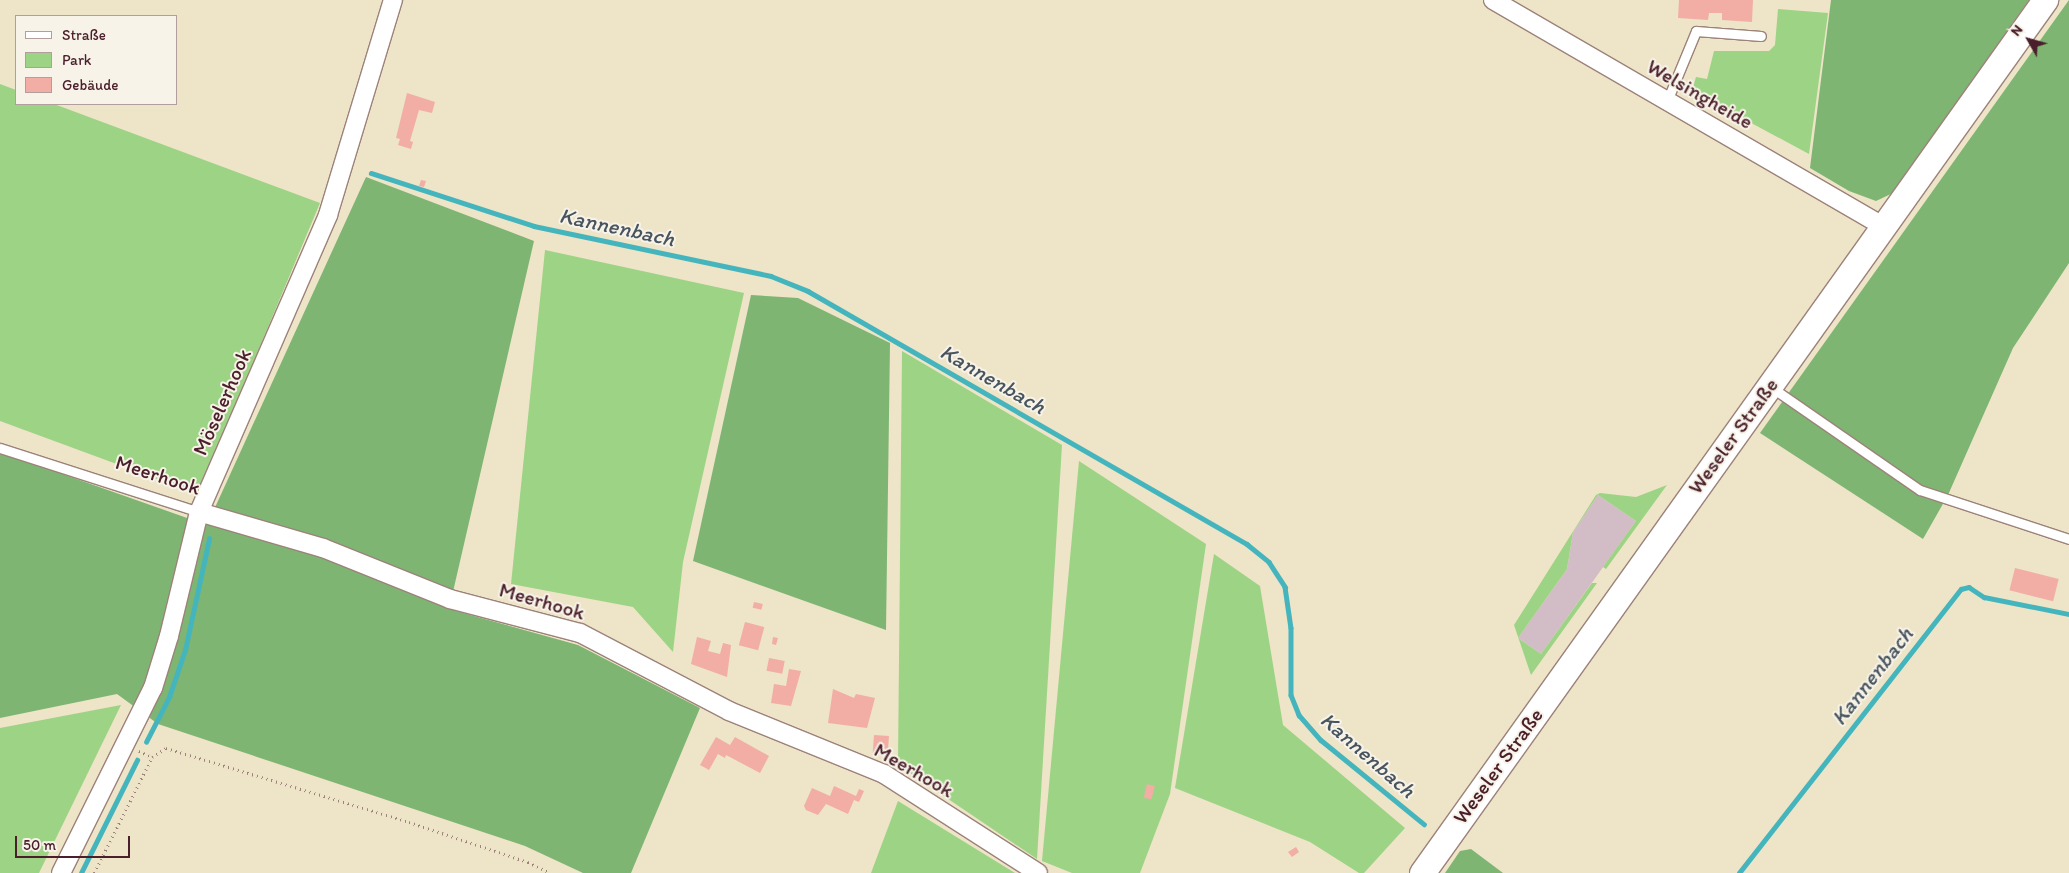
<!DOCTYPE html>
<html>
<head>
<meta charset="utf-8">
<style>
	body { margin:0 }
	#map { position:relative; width:2069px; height:873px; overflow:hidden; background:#eee4c8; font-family:Itim,sans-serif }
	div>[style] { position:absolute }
	.industrial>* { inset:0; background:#d2bdc6 }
	.green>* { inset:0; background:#9dd384 }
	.forest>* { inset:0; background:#7eb572 }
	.stream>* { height:4.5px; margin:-2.25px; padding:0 2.25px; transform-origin:2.25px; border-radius:2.25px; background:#45b5bd }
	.building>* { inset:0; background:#f2ada5; transform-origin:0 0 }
	.path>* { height:2.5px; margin-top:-1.25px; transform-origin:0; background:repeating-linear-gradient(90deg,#9c827a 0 1px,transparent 0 5px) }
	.roads { filter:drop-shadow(1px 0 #9c827a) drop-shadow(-1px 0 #9c827a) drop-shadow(0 1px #9c827a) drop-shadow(0 -1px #9c827a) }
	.lane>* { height:9px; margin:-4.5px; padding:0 4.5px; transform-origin:4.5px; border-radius:4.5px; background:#fff }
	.street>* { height:18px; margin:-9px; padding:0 9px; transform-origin:9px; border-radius:9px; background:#fff }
	.secondary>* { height:25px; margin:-12.5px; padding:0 12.5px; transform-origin:12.5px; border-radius:12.5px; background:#fff }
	span { translate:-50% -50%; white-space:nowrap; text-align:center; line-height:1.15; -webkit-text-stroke:4px #f7f3e8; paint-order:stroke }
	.street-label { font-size:21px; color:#4a1f2b }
	.water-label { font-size:22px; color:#48545e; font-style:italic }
	.legend { position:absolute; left:15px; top:15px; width:162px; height:90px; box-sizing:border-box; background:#f7f3e8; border:1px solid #b29e9c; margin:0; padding:6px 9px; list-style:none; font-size:15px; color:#4a1f2b }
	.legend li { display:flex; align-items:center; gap:10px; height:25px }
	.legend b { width:25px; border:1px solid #b29e9c }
	.north { position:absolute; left:2004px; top:15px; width:50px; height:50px; -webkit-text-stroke:4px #f7f3e8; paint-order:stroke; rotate:308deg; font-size:14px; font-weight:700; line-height:20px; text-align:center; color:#4a1f2b }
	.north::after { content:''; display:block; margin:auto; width:18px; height:22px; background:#4a1f2b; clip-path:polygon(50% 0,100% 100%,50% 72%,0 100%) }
	.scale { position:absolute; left:15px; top:836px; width:115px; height:22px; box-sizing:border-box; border:2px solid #4a1f2b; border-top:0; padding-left:6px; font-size:15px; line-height:18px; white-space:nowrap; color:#4a1f2b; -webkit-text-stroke:4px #f7f3e8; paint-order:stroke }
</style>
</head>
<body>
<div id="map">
	<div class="industrial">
		<i style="clip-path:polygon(1598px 495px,1636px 521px,1541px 654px,1518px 638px,1567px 569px,1573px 532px)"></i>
	</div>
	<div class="green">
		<i style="clip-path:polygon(1778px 9px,1828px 13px,1809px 154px,1692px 91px,1696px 77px,1707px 79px,1714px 51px,1769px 51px,1775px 45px)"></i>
		<i style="clip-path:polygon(0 84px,16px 90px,16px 104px,54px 104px,320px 203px,198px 494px,0 421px)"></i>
		<i style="clip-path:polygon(545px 250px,744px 293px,683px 562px,673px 652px,633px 607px,511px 584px)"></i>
		<i style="clip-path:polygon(902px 351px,1062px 445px,1037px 859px,898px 765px)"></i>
		<i style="clip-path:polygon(1079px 461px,1206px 544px,1170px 794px,1140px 873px,1072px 873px,1042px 861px)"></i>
		<i style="clip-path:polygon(1667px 485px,1606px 569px,1603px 567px,1636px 521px,1598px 495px,1573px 532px,1567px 569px,1518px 638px,1541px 654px,1592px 583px,1597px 583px,1531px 675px,1514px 625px,1596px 495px,1600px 493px,1636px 497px)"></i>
		<i style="clip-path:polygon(1214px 554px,1260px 586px,1283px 725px,1405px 828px,1364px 873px,1359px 873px,1310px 842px,1175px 788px)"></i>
		<i style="clip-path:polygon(121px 705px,39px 873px,0 873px,0 728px)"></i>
		<i style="clip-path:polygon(898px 801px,1015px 873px,871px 873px)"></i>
	</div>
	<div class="forest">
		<i style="clip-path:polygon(1831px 0,2029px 0,1893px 193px,1876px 201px,1849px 191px,1810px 168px)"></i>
		<i style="clip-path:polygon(2069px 0,2069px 263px,2013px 348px,1948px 495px,1923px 539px,1760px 433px)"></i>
		<i style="clip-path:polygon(366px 177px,534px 241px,449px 609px,578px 645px,700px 708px,631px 873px,583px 873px,525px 846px,158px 724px,117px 694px,0 718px,0 452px,207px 525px)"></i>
		<i style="clip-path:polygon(751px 295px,798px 298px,890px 343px,886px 630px,693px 561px)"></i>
		<i style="clip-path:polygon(1471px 849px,1503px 873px,1445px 873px,1460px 851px)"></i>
	</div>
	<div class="stream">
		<i style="left:371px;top:173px;width:171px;rotate:18deg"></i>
		<i style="left:534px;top:226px;width:242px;rotate:11.9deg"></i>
		<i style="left:771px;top:276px;width:40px;rotate:22deg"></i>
		<i style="left:808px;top:291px;width:507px;rotate:29.96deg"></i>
		<i style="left:1247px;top:544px;width:28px;rotate:39deg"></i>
		<i style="left:1269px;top:562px;width:30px;rotate:57deg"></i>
		<i style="left:1285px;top:587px;width:41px;rotate:81.7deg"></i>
		<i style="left:1291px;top:628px;width:67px;rotate:90deg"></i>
		<i style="left:1291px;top:695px;width:22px;rotate:68deg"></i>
		<i style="left:1299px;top:715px;width:33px;rotate:49deg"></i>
		<i style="left:1321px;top:740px;width:133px;rotate:39.2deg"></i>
		<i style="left:146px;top:742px;width:51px;rotate:-62.9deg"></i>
		<i style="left:169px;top:697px;width:50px;rotate:-71.2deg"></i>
		<i style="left:185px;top:650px;width:114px;rotate:-77.8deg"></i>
		<i style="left:81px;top:873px;width:126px;rotate:-63.6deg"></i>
		<i style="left:1739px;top:873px;width:360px;rotate:-52deg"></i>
		<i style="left:1961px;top:589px;width:8px;rotate:-14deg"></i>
		<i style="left:1969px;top:587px;width:18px;rotate:34deg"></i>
		<i style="left:1984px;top:597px;width:87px;rotate:11.3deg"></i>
	</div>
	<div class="building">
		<i style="clip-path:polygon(1679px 0,1753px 0,1752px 22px,1722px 20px,1722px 13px,1709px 13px,1708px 20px,1678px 18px)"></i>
		<i style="clip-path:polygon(407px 93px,435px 102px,432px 113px,419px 110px,410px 141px,413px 142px,411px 149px,398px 145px,400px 139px,396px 138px)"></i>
		<i style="clip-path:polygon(421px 180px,426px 181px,424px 187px,419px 186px)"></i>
		<i style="left:2015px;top:568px;width:45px;height:23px;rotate:14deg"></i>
		<i style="left:754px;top:602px;width:9px;height:6px;rotate:13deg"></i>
		<i style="left:745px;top:622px;width:20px;height:24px;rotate:15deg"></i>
		<i style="clip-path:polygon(697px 637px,711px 641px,708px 651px,720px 654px,723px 643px,731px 645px,727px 677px,691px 664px)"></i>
		<i style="clip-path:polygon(773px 637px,778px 638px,776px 645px,772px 644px)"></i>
		<i style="left:769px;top:658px;width:16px;height:13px;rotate:11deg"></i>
		<i style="clip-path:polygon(789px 669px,801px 671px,791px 706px,771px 703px,774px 684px,786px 686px)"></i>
		<i style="clip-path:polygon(833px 689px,854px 698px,856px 694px,875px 698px,867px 728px,828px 723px)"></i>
		<i style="left:874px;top:735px;width:15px;height:19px;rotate:4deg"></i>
		<i style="clip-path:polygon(716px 737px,730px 745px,735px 737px,769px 756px,760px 773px,726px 755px,725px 758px,718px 754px,709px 770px,700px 765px)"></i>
		<i style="left:1147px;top:784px;width:8px;height:14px;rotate:14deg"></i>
		<i style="clip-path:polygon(834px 786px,856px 796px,859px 789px,864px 791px,859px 802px,854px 800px,848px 814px,826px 804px,818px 815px,806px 810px,804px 806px,812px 788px,830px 796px)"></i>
		<i style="clip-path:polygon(1296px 847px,1299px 852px,1292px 857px,1288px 852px)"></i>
	</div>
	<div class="path">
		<i style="left:139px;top:751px;width:14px;rotate:25deg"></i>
		<i style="left:94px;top:873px;width:130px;rotate:-63.4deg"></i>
		<i style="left:152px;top:757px;width:17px;rotate:-33deg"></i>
		<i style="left:166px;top:748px;width:254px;rotate:16.9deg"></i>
		<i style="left:409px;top:822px;width:126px;rotate:18.6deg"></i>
		<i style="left:528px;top:862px;width:25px;rotate:26deg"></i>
	</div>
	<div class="roads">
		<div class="lane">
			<i style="left:1667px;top:101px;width:76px;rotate:-67.5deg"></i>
			<i style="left:1696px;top:31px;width:65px;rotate:4.4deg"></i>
			<i style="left:1771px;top:387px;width:181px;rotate:34.7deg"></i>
			<i style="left:1920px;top:490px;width:157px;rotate:18.2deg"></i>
			<i style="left:0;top:448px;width:209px;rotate:17.8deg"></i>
		</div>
		<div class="street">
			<i style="left:1493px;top:0;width:453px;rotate:30.1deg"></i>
			<i style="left:199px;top:512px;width:129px;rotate:16.2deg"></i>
			<i style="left:323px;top:548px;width:137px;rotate:21.9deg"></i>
			<i style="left:450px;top:599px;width:134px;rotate:14.7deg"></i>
			<i style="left:580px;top:633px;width:168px;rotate:27.6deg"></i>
			<i style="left:729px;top:711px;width:167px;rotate:22.1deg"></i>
			<i style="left:884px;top:774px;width:183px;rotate:32.7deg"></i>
			<i style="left:61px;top:873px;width:207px;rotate:-63.6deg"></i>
			<i style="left:153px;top:688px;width:54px;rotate:-72.9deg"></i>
			<i style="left:169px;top:636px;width:128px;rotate:-76.4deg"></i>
			<i style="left:199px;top:512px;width:324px;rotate:-66.5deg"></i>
			<i style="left:328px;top:215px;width:225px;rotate:-73.2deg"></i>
		</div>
		<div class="secondary">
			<i style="left:1422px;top:873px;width:1073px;rotate:-54.49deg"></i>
		</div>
	</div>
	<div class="street-label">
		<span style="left:1700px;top:94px;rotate:30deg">Welsingheide</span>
		<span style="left:222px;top:402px;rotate:-66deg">Möselerhook</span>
		<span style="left:1733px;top:436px;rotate:-54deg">Weseler Straße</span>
		<span style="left:158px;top:475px;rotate:18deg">Meerhook</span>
		<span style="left:542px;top:601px;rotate:16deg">Meerhook</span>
		<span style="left:1498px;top:766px;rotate:-54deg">Weseler Straße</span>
		<span style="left:914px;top:770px;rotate:30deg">Meerhook</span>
	</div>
	<div class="water-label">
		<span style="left:617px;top:227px;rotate:12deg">Kannenbach</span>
		<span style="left:993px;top:379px;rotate:30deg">Kannenbach</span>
		<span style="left:1872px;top:676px;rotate:-52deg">Kannenbach</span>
		<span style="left:1368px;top:755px;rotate:41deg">Kannenbach</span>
	</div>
	<ul class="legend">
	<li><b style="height:6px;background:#fff"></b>Straße</li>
	<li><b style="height:14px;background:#9dd384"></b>Park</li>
	<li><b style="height:14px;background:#f2ada5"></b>Gebäude</li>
	</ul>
	<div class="north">N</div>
	<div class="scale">50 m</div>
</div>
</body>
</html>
